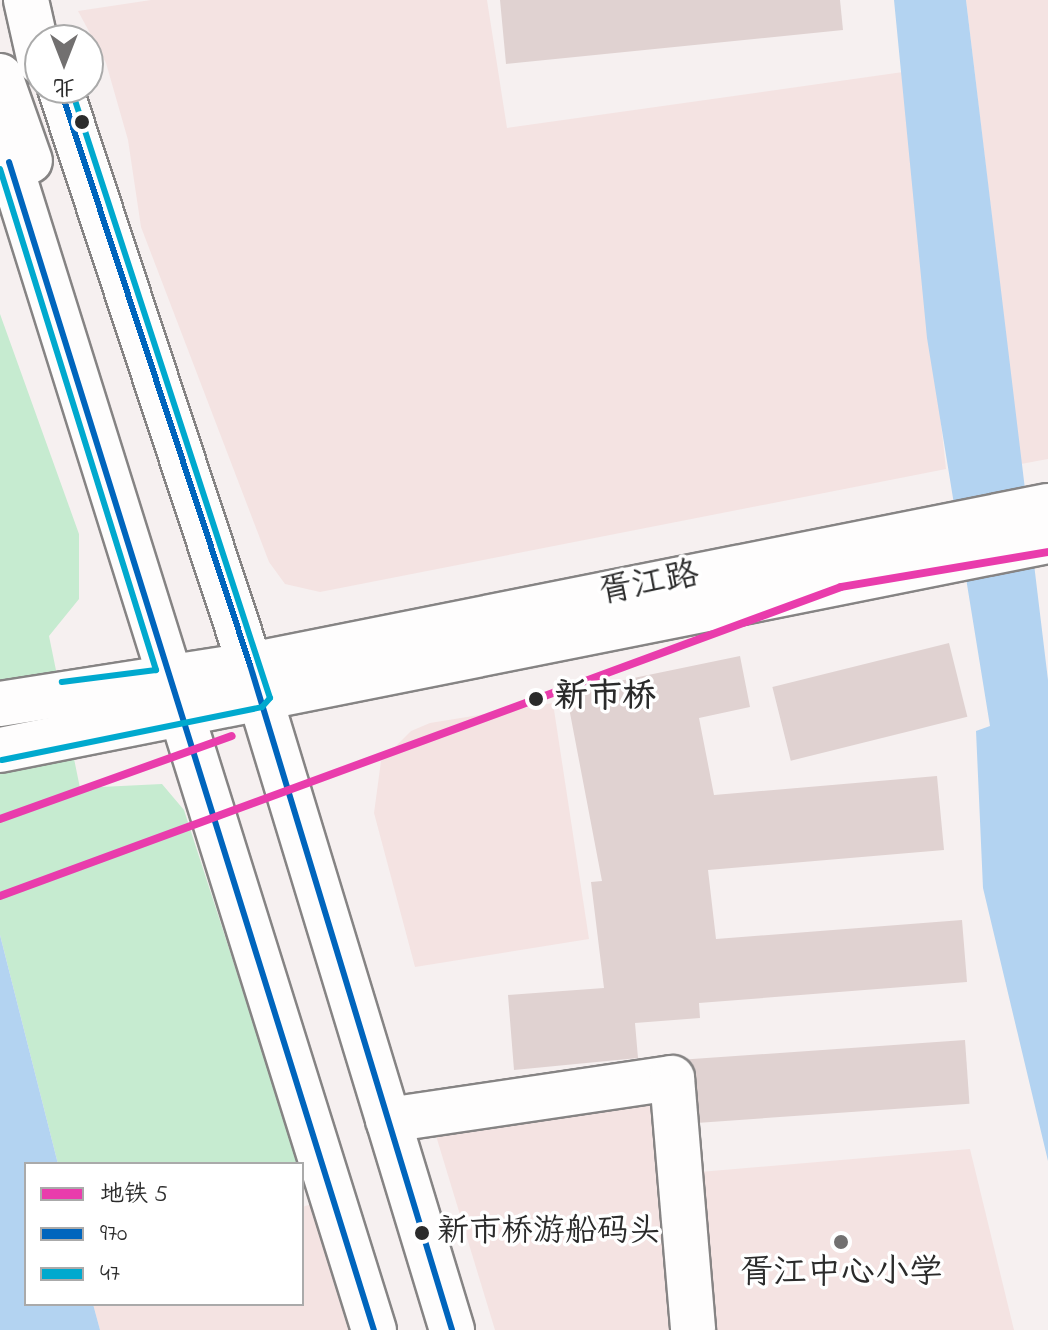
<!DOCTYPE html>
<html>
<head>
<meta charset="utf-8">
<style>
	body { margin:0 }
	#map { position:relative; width:1048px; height:1330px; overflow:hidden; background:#f6f0f0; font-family:"Indie Flower","LXGW WenKai TC",sans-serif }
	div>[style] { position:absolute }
	.built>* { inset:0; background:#f4e3e2 }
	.green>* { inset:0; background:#c6ebd0 }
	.water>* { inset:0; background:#b3d3f1 }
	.building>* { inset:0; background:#e0d2d1; transform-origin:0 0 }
	.roads { filter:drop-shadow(2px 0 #868484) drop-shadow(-2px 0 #868484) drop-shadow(0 2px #868484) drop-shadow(0 -2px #868484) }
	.minor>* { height:44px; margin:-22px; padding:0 22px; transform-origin:22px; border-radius:22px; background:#fefdfd }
	.major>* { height:44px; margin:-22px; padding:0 22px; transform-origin:22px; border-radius:22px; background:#fefdfd }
	.bus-1>* { height:6px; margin:-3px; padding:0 3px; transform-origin:3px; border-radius:3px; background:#0065bd }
	.bus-2>* { height:6px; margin:-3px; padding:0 3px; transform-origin:3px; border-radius:3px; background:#00a9ce }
	.metro-1>* { height:8px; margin:-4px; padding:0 4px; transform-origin:4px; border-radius:4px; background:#e93cac }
	.dots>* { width:22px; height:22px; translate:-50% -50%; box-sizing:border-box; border:4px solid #fff; border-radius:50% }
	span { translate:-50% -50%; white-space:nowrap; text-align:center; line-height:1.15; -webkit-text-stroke:7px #fff; paint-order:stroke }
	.bus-label { font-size:32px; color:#2b2b2b }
	.left { translate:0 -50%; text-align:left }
	.street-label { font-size:34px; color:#2b2b2b }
	.stop-label { font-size:34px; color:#2b2b2b; font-weight:700 }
	.poi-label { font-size:34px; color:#2b2b2b }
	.legend { position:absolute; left:24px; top:1162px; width:280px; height:144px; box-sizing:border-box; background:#fff; border:2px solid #aaa; margin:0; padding:10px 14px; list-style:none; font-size:24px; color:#2b2b2b }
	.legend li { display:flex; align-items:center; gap:16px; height:40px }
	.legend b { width:40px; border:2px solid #aaa }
	.north { position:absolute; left:24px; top:24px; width:80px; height:80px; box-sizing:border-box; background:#fff; border:2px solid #aaa; border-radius:50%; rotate:180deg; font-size:22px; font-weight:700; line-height:32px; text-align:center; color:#2b2b2b }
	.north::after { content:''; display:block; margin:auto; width:28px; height:36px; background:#727070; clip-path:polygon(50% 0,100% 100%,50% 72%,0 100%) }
</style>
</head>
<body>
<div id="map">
	<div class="built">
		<i style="clip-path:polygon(151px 0,487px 0,507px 128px,903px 72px,946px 469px,320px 592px,285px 584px,269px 562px,141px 227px,128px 140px,106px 63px,78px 11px)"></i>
		<i style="clip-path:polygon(966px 0,1048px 0,1048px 459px,1021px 464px)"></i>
		<i style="clip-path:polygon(553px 703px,589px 939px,415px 967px,374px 813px,381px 761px,411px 731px,430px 723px)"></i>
		<i style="clip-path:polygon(672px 1066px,688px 1173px,970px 1149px,1014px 1330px,495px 1330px,423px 1093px)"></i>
		<i style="clip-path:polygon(312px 1204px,348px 1330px,100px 1330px,93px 1304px,302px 1304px,302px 1207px)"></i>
	</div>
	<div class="green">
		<i style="clip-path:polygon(0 314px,79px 534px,79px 599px,49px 636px,80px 788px,162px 784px,184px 810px,299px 1164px,58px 1164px,0 935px)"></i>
	</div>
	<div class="water">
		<i style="clip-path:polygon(894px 0,966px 0,1048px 680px,1048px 1161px,983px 888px,976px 731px,990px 726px,927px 338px)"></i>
		<i style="clip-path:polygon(0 935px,58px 1164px,26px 1164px,26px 1304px,93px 1304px,100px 1330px,0 1330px)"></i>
	</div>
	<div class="building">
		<i style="clip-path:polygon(500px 0,840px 0,843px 30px,506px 64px)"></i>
		<i style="left:949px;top:643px;width:76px;height:182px;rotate:76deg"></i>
		<i style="clip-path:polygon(740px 656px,750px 707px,699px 718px,714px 795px,937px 776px,944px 850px,708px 870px,716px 939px,962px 920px,967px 982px,699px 1003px,700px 1018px,635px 1023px,638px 1058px,514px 1070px,508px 995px,604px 988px,591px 882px,602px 881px,566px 692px)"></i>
		<i style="left:965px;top:1040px;width:64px;height:277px;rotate:86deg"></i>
	</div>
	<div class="roads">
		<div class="minor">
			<i style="left:388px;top:1120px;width:287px;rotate:-8.4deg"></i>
			<i style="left:672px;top:1078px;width:253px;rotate:85.2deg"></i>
		</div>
		<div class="major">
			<i style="left:26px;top:0;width:64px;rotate:77.3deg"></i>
			<i style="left:0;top:76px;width:90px;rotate:70.6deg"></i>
			<i style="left:60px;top:88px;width:607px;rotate:71.77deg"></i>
			<i style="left:250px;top:665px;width:695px;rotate:73.1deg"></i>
			<i style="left:0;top:133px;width:1254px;rotate:72.65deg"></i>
			<i style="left:0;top:704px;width:253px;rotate:-8.9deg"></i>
			<i style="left:250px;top:665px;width:814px;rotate:-11.27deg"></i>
			<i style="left:0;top:750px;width:1069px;rotate:-11.28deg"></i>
		</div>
	</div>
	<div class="bus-1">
		<i style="left:60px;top:88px;width:607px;rotate:71.77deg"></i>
		<i style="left:250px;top:665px;width:695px;rotate:73.1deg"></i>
		<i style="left:9px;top:162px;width:1224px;rotate:72.65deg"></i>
	</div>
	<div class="bus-2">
		<i style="left:0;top:169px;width:525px;rotate:72.7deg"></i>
		<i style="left:156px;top:670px;width:95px;rotate:172.7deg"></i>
		<i style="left:2px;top:760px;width:265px;rotate:-11.5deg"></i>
		<i style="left:262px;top:707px;width:12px;rotate:-48deg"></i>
		<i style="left:270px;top:698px;width:642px;rotate:-108.07deg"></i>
	</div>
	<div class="metro-1">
		<i style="left:0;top:819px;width:246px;rotate:-19.7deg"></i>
		<i style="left:0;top:896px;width:896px;rotate:-20.17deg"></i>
		<i style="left:841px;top:587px;width:210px;rotate:-9.6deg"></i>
	</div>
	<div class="dots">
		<i style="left:82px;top:122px;background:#2b2b2b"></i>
		<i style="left:536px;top:699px;background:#2b2b2b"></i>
		<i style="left:422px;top:1233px;background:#2b2b2b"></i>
		<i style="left:841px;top:1242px;background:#727070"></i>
	</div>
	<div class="bus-label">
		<span class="left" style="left:437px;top:1233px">新市桥游船码头</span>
	</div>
	<div class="street-label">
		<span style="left:649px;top:585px;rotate:-11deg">胥江路</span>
	</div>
	<div class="stop-label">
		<span class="left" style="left:554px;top:699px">新市桥</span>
	</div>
	<div class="poi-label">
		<span style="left:841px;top:1275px">胥江中心小学</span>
	</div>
	<ul class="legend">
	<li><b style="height:10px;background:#e93cac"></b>地铁 5</li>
	<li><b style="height:10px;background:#0065bd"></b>970</li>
	<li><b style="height:10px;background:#00a9ce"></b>47</li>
	</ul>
	<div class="north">北</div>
</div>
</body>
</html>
